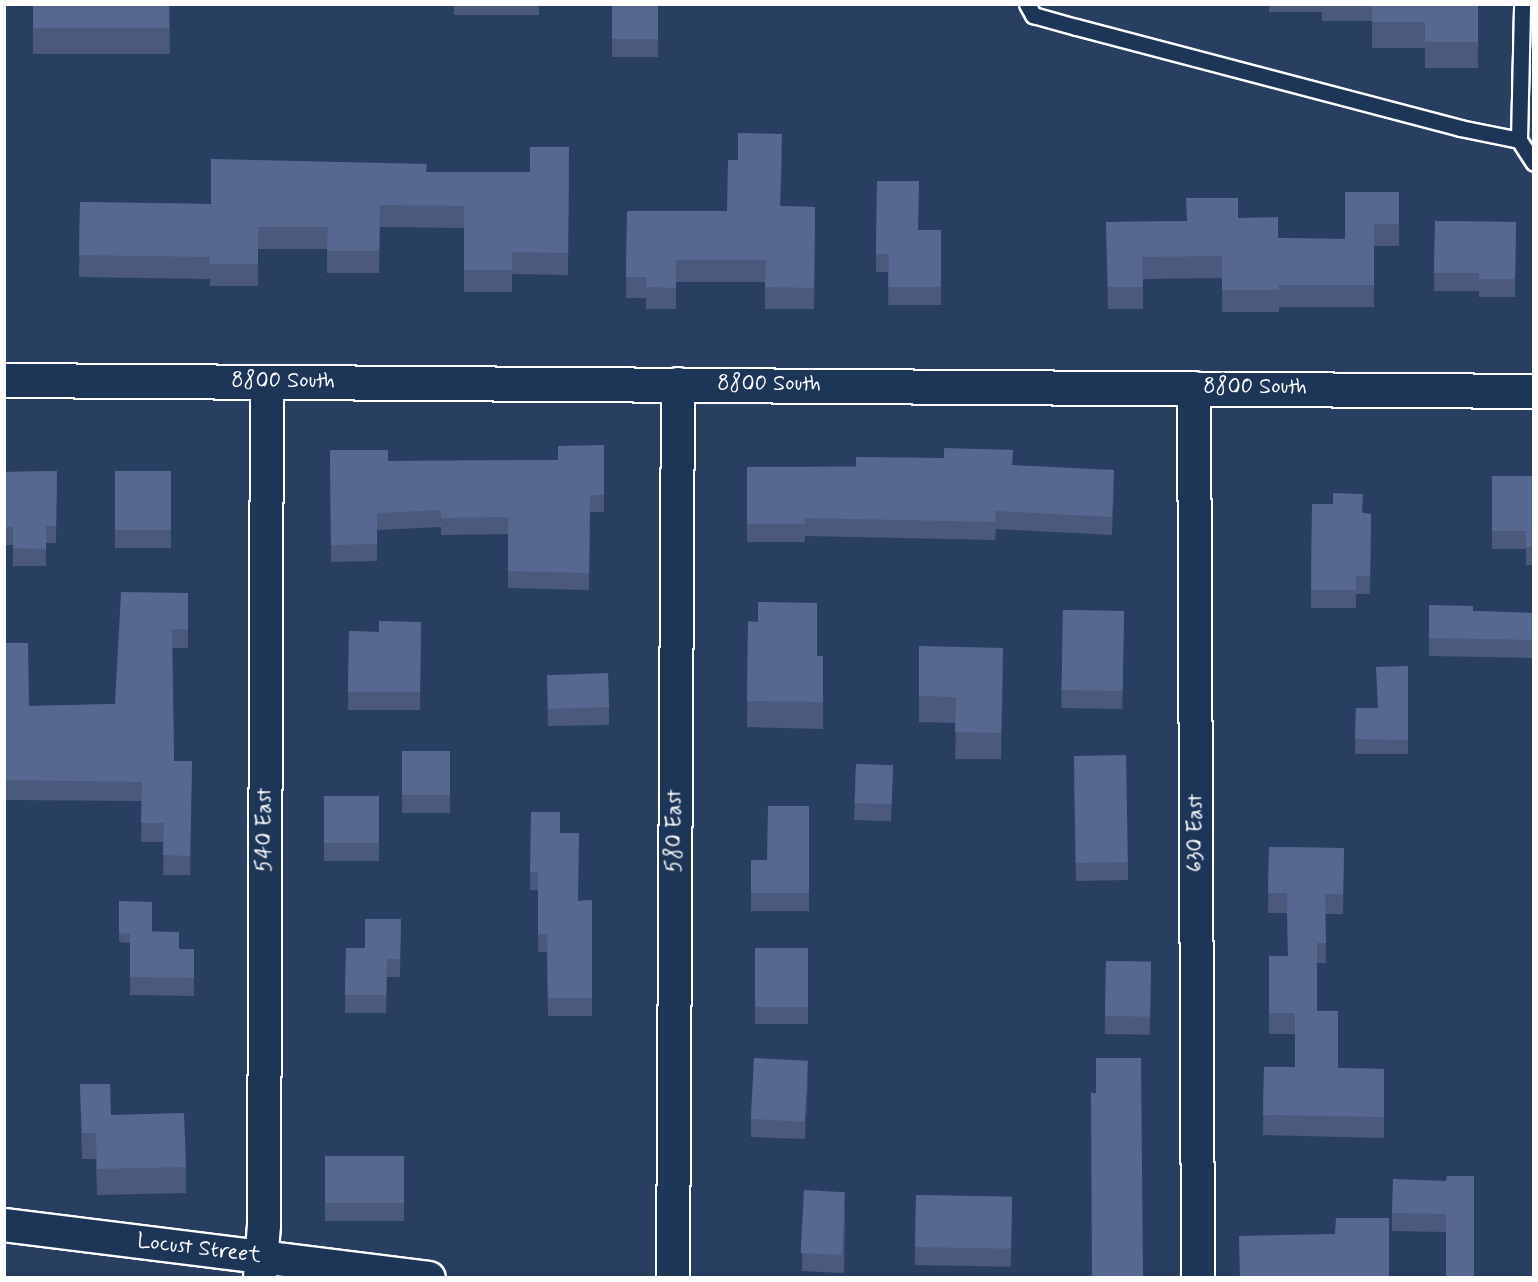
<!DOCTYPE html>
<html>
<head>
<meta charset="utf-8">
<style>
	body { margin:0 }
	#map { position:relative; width:1538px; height:1282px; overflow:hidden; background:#293f62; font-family:Mynerve,sans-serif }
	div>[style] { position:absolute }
	.roads { filter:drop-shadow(2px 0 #fff) drop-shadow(-2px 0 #fff) drop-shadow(0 2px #fff) drop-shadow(0 -2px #fff) }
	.service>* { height:15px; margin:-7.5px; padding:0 7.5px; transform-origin:7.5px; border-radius:7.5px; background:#1d3557 }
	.minor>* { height:32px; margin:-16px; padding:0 16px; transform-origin:16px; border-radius:16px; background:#1d3557 }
	.tertiary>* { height:33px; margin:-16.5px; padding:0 16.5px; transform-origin:16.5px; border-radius:16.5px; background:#1d3557 }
	.wall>* { inset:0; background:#4b597c; transform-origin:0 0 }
	.shaded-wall>* { inset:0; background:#3d4965 }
	.building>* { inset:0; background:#576890; transform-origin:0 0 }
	span { translate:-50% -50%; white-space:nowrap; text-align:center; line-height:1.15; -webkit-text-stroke:5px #1d3557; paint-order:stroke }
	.street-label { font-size:22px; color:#fff }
	.frame { position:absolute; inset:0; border:6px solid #fff; pointer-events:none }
</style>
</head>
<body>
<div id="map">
	<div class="roads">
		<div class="service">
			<i style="left:1027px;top:4px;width:13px;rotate:61deg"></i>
			<i style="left:1033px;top:15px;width:45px;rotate:15.6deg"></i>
			<i style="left:1076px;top:27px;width:397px;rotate:14.7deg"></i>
			<i style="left:1460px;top:128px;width:60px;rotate:11.5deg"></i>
			<i style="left:1519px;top:140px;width:27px;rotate:57deg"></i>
			<i style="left:1519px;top:140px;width:136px;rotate:-88.7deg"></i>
		</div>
		<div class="minor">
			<i style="left:1194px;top:388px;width:890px;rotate:89.74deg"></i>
			<i style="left:4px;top:1225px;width:428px;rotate:7.1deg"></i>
			<i style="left:260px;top:1278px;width:53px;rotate:-85.7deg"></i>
			<i style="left:264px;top:1225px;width:843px;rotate:-89.8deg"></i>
			<i style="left:673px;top:1278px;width:894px;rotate:-89.68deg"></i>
		</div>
		<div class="tertiary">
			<i style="left:4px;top:380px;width:1530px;rotate:0.41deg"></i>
		</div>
	</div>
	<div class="wall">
		<i style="left:33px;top:4px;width:137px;height:50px"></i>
		<i style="left:454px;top:4px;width:85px;height:11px"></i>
		<i style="left:612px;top:4px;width:46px;height:53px"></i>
		<i style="clip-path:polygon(1269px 4px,1478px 4px,1478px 68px,1425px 68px,1425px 48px,1372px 48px,1372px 21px,1322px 21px,1322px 12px,1269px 12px)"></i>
		<i style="clip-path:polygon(569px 147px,568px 275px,512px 274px,512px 292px,464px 292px,464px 228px,380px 227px,379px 273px,327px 273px,327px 249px,258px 249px,258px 286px,210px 286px,210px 279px,79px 277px,80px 202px,211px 204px,426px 172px,530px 172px)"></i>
		<i style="clip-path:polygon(782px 156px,780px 206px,815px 207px,814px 309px,765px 309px,765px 282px,676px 282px,676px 309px,646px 309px,646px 298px,626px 298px,627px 211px,727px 211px,738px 160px)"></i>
		<i style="clip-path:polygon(877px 181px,918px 230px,941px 230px,941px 305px,888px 305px,889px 272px,876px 272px)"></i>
		<i style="clip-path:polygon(1399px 192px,1399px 246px,1374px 246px,1374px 307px,1279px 307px,1279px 312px,1222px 312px,1222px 278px,1143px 279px,1143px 309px,1108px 309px,1106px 222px,1186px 221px,1238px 218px,1278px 238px,1345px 239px)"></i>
		<i style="clip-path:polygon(1435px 221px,1516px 222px,1515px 297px,1479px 297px,1479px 291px,1434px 291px)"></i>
		<i style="clip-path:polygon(604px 445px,604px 512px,590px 512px,589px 590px,508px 588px,508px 534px,441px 535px,441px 527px,377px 530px,377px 561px,331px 562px,330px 450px,388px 461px,558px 460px)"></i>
		<i style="clip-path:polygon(1013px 465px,1114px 488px,1112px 535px,996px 529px,995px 540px,805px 536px,805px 542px,747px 542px,747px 467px)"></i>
		<i style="clip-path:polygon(57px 471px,56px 543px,46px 543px,46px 566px,13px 566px,13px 545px,4px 545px,4px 472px)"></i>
		<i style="left:115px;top:471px;width:56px;height:77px"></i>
		<i style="clip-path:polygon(1492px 476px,1533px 476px,1533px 565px,1526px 565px,1526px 549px,1492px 549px)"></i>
		<i style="clip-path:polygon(1312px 504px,1371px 514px,1370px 594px,1356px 594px,1356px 608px,1311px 608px)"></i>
		<i style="clip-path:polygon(188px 593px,188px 648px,172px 648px,174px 761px,192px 761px,190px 875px,163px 875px,164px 842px,141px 842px,142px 801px,4px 800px,4px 643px,29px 706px,115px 704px)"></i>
		<i style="clip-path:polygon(1429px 605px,1473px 611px,1533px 613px,1533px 658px,1429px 656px)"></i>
		<i style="left:1063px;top:610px;width:61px;height:98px;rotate:1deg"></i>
		<i style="clip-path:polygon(748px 621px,817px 656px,823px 656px,823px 729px,747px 727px)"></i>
		<i style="clip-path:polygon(421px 622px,420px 710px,348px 710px,349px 631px,379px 632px)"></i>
		<i style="clip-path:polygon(1408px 666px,1408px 754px,1355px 754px,1356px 708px,1377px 708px)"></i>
		<i style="clip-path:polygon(547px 674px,609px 707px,609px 725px,548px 726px)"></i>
		<i style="clip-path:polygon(1003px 674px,1001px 759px,955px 759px,956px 723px,919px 722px,919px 696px)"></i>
		<i style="left:402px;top:751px;width:48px;height:62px"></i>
		<i style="left:856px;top:764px;width:37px;height:56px;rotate:2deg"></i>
		<i style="clip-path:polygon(1074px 774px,1128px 862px,1128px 880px,1076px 881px)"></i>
		<i style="left:379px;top:796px;width:65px;height:55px;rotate:90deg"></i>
		<i style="clip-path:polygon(809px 806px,809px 911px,751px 911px,751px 860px,767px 860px)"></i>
		<i style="clip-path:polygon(560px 833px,578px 901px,592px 900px,592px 1016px,548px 1016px,547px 952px,538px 952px,538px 890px,530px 890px,530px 872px)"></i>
		<i style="clip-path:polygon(1269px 847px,1344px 848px,1343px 914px,1325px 914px,1326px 963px,1317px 963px,1317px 1011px,1338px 1068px,1384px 1069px,1384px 1138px,1263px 1135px,1264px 1067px,1295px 1067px,1295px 1034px,1269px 1034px,1269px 956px,1288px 956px,1287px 913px,1268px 913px)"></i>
		<i style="clip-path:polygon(119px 901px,152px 931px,179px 949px,194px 949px,194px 996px,130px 995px,130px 943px,119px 942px)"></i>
		<i style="clip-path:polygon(401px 919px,400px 977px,387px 977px,386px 1013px,345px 1013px,346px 948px,365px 948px)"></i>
		<i style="left:755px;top:948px;width:53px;height:76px"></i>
		<i style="left:1106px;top:961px;width:45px;height:73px;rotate:1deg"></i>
		<i style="clip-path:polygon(808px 1079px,805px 1139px,751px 1137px,751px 1119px)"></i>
		<i style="clip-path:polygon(80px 1084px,111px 1115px,186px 1167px,186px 1193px,97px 1195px,96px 1159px,82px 1159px)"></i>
		<i style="left:325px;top:1156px;width:79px;height:65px"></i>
		<i style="clip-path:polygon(1446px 1181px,1446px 1232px,1392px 1231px,1392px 1213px)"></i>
		<i style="left:916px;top:1195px;width:96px;height:70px;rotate:1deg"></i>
		<i style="clip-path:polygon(845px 1209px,844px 1273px,802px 1271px,802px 1253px)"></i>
	</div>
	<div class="shaded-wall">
		<i style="clip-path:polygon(169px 4px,170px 4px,169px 56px)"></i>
		<i style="clip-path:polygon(1114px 470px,1114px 488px,1112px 535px,1112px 517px)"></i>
		<i style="clip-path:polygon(1003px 648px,1003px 674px,1001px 759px,1001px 733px)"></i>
		<i style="clip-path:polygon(808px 1061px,808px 1079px,805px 1139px,805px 1121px)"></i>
	</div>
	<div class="building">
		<i style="left:33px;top:4px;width:136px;height:24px"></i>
		<i style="left:612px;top:4px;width:46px;height:35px"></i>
		<i style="clip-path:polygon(1372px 4px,1478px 4px,1478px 42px,1425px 42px,1425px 22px,1372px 22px)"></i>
		<i style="clip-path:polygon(738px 133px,782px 134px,780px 206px,815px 207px,814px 288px,765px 287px,766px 260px,676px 260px,676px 288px,646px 287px,646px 277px,626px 277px,627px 211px,727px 211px,728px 160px,738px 160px)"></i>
		<i style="clip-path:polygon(530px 147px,569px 147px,568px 253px,512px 252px,512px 270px,464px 270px,464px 206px,380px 205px,379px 251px,327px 251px,328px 227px,258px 227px,258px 264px,210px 264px,210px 257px,79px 255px,80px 202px,211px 204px,211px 159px,427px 164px,426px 172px,530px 172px)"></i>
		<i style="clip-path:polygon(877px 181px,919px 181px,918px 230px,941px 230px,941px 287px,888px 287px,889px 254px,876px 254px)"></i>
		<i style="clip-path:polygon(1345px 192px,1399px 192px,1399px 224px,1374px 224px,1374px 285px,1279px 285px,1279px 290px,1222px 290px,1222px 256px,1142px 257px,1143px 287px,1108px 287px,1106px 222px,1187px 221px,1186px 198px,1238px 198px,1238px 218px,1278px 217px,1278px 238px,1345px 239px)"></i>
		<i style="clip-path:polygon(1435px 221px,1516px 222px,1515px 279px,1479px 279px,1479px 273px,1434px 273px)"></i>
		<i style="clip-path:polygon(604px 445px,604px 495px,590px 495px,589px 573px,508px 571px,508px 517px,441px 518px,441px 510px,377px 513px,377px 544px,331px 545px,330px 450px,388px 450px,388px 461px,558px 460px,558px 446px)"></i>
		<i style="clip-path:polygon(944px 448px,1013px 450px,1012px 465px,1114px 470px,1112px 517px,996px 511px,995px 522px,805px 518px,805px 524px,747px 524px,747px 467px,856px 467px,856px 457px,944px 458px)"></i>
		<i style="clip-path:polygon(57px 471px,56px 526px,46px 526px,46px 549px,13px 548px,13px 527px,4px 527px,4px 472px)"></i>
		<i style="left:115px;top:471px;width:56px;height:59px"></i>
		<i style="clip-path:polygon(1492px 476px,1533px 476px,1533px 547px,1526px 547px,1526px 531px,1492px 531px)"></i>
		<i style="clip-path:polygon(1333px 493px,1363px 494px,1362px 513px,1371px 514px,1370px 576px,1356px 576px,1356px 590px,1311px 590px,1312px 504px,1333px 504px)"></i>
		<i style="clip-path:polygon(121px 592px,188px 593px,188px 629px,172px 629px,174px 761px,192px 761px,190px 856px,163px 855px,164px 823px,141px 823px,142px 782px,4px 780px,4px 643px,28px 643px,29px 706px,115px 704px)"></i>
		<i style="clip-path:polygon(758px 602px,817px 603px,817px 656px,823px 656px,823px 702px,747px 701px,748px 621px,758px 622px)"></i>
		<i style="clip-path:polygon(1429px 605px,1473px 606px,1473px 611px,1533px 613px,1533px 640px,1429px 638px)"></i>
		<i style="left:1063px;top:610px;width:61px;height:80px;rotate:1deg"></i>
		<i style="clip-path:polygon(379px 621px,421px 622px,420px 692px,348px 692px,349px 631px,379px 632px)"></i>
		<i style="clip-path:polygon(919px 646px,1003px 648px,1001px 733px,955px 732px,956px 697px,919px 696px)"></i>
		<i style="clip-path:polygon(1408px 666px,1408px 740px,1355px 739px,1356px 708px,1378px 708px,1376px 667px)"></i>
		<i style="left:608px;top:673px;width:34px;height:61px;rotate:88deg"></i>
		<i style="left:402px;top:751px;width:48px;height:44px"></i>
		<i style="left:1126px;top:755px;width:107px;height:52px;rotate:89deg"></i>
		<i style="left:856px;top:764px;width:37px;height:39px;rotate:2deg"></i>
		<i style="left:379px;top:796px;width:47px;height:55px;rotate:90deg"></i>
		<i style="clip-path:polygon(768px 806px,809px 806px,809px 893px,751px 893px,751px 860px,767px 860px)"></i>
		<i style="clip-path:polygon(531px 812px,560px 812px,560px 833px,579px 833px,578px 901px,592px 900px,592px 998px,548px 998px,547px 934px,538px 934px,538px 872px,530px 872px)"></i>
		<i style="clip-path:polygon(1269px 847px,1344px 848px,1343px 894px,1325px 894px,1326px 943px,1317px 943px,1317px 1011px,1338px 1011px,1338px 1068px,1384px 1069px,1384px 1117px,1263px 1115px,1264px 1067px,1295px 1067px,1295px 1013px,1269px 1013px,1269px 956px,1288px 956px,1287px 893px,1268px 893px)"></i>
		<i style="clip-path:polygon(119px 901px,152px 902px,152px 931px,130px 931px,130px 934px,119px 933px)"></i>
		<i style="clip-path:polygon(365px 919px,401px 919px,400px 959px,387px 959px,386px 995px,345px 995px,346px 948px,365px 948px)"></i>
		<i style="clip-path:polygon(130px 931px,179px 932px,179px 949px,194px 949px,194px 978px,130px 977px)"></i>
		<i style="left:755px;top:948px;width:53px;height:59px"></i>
		<i style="left:1106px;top:961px;width:45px;height:55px;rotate:1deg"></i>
		<i style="left:754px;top:1058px;width:54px;height:61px;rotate:3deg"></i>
		<i style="clip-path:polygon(1096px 1058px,1141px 1058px,1143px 1278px,1092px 1278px,1091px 1093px,1096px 1093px)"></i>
		<i style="clip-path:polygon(80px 1084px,110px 1084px,111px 1115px,184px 1113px,186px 1167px,97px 1169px,96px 1133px,82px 1133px)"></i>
		<i style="left:325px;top:1156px;width:79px;height:47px"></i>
		<i style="clip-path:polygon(1447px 1176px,1474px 1176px,1474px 1278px,1446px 1278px,1446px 1214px,1392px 1213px,1393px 1179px,1446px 1181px)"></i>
		<i style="left:804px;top:1190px;width:41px;height:63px;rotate:3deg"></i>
		<i style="left:916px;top:1195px;width:96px;height:52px;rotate:1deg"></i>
		<i style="clip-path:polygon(1336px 1218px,1389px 1218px,1389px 1278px,1240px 1278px,1239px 1236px,1335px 1234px)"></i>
	</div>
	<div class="street-label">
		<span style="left:283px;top:382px">8800 South</span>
		<span style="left:769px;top:385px">8800 South</span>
		<span style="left:1255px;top:388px">8800 South</span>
		<span style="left:265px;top:830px;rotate:-90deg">540 East</span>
		<span style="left:675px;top:831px;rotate:-90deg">580 East</span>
		<span style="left:1196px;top:833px;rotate:-90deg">630 East</span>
		<span style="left:199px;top:1249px;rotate:7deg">Locust Street</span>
	</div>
	<div class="frame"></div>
</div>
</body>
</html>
